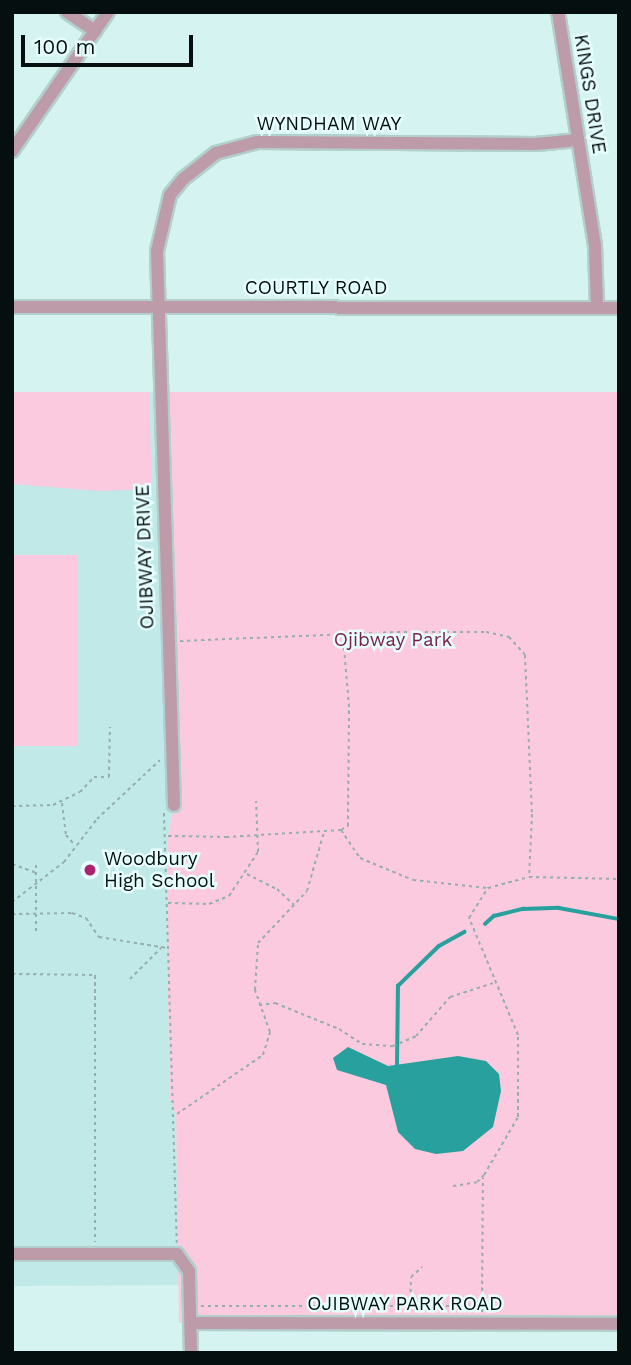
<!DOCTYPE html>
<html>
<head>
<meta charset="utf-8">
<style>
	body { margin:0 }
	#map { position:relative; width:631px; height:1365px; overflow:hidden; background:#d4f3f1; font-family:"Work Sans",sans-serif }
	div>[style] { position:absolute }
	.built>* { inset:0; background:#c1e9e8 }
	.green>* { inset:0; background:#fbcade; transform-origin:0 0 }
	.water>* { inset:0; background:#27a09e }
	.stream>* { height:3.5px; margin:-1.75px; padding:0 1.75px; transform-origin:1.75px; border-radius:1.75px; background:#27a09e }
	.path>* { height:2px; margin-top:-1px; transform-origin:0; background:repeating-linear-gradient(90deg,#96aead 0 3.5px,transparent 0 7px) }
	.roads { filter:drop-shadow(2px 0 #b3cfcd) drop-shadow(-2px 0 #b3cfcd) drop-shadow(0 2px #b3cfcd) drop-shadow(0 -2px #b3cfcd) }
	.minor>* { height:12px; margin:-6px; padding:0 6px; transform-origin:6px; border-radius:6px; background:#be9ba9 }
	.dots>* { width:19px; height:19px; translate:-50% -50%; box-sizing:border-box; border:4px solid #e6fffe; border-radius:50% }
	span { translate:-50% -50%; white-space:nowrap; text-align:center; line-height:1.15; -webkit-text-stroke:5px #e6fffe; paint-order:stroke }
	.street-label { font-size:19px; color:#050f0f }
	.park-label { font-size:19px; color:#781f4e }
	.poi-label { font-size:19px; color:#050f0f }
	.left { translate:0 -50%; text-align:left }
	.frame { position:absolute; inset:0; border:14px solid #050f0f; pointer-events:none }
	.scale { position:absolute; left:21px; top:35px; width:172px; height:32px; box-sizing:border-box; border:4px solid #050f0f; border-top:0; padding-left:9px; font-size:21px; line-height:24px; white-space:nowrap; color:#050f0f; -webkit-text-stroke:5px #e6fffe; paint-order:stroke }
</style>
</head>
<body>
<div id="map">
	<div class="built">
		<i style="clip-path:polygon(12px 392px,158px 392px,174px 805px,168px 836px,167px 948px,170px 1099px,176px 1115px,179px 1285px,12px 1286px)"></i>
	</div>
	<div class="green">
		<i style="clip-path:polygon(12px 392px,149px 392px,152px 489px,100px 491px,12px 484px)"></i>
		<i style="clip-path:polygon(158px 392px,619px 392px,619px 1324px,179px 1323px,176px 1115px,170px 1099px,167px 948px,168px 836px,174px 805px)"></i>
		<i style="left:12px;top:555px;width:66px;height:191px"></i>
	</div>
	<div class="water">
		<i style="clip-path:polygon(348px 1047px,388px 1066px,458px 1056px,486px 1061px,499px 1074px,501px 1091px,493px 1127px,463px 1151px,436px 1154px,415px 1149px,398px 1132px,386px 1085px,337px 1070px,333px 1058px)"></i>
	</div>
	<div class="stream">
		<i style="left:485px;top:924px;width:12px;rotate:-42deg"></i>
		<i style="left:494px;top:916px;width:30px;rotate:-14deg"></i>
		<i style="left:523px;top:909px;width:36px;rotate:-2deg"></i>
		<i style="left:559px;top:908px;width:61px;rotate:10.4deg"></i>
		<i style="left:397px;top:1065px;width:79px;rotate:-89.3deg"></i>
		<i style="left:398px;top:986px;width:57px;rotate:-44.3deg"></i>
		<i style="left:439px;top:946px;width:29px;rotate:-29deg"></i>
	</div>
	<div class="path">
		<i style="left:180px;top:641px;width:217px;rotate:-2.4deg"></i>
		<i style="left:397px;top:632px;width:89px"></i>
		<i style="left:486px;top:632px;width:24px;rotate:12deg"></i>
		<i style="left:509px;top:637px;width:24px;rotate:48deg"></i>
		<i style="left:525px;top:655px;width:159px;rotate:87.5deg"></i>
		<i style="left:532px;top:814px;width:63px;rotate:92.7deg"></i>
		<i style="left:62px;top:803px;width:32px;rotate:83deg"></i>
		<i style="left:66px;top:835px;width:11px;rotate:49deg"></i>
		<i style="left:12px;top:806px;width:41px;rotate:-1.4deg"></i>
		<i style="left:53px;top:805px;width:30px;rotate:-26deg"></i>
		<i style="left:80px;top:792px;width:21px;rotate:-47deg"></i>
		<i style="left:94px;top:777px;width:15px"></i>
		<i style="left:109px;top:777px;width:50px;rotate:-88.9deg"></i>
		<i style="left:164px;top:813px;width:430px;rotate:88.3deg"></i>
		<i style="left:341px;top:830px;width:34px;rotate:56deg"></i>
		<i style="left:360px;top:858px;width:57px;rotate:22.5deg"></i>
		<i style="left:413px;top:880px;width:75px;rotate:6.1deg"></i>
		<i style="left:488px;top:888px;width:42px;rotate:-15deg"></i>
		<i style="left:529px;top:877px;width:90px;rotate:1.3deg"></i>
		<i style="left:168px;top:836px;width:58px;rotate:1deg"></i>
		<i style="left:226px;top:837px;width:115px;rotate:-3.5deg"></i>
		<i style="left:341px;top:830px;width:8px;rotate:-30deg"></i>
		<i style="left:348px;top:826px;width:119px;rotate:-89.5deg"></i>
		<i style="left:349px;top:707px;width:71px;rotate:-94.8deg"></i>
		<i style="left:12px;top:864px;width:27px;rotate:20deg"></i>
		<i style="left:247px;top:874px;width:34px;rotate:27deg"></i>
		<i style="left:277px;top:889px;width:23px;rotate:43deg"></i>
		<i style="left:12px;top:902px;width:66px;rotate:-37.6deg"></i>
		<i style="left:64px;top:862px;width:54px;rotate:-52.5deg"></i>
		<i style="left:97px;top:819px;width:86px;rotate:-43.1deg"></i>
		<i style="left:168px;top:903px;width:41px;rotate:1.4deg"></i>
		<i style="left:209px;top:904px;width:22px;rotate:-22deg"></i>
		<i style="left:229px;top:896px;width:53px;rotate:-56.6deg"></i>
		<i style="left:258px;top:852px;width:51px;rotate:-92.2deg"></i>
		<i style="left:12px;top:914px;width:60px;rotate:-1deg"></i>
		<i style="left:72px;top:913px;width:15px;rotate:20deg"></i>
		<i style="left:86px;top:918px;width:23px;rotate:56deg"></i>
		<i style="left:99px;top:937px;width:69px;rotate:9.2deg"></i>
		<i style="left:36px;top:931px;width:70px;rotate:-90deg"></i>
		<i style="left:12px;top:974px;width:83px;rotate:0.7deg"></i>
		<i style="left:95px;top:975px;width:267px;rotate:90deg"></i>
		<i style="left:130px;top:979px;width:44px;rotate:-45deg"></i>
		<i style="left:259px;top:1005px;width:16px;rotate:-7deg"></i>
		<i style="left:275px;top:1003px;width:69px;rotate:22.1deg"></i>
		<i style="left:339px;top:1029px;width:27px;rotate:33deg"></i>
		<i style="left:362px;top:1044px;width:31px;rotate:4deg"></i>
		<i style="left:393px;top:1046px;width:25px;rotate:-23deg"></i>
		<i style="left:416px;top:1036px;width:52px;rotate:-48.9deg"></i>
		<i style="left:450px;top:997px;width:45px;rotate:-18deg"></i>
		<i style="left:177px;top:1114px;width:104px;rotate:-34.5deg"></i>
		<i style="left:263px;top:1055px;width:24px;rotate:-73deg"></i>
		<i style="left:270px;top:1032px;width:45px;rotate:-109.7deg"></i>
		<i style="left:255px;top:990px;width:47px;rotate:-86.3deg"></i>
		<i style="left:258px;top:943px;width:71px;rotate:-46.7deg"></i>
		<i style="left:307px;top:891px;width:61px;rotate:-73.9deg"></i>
		<i style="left:453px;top:1186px;width:24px;rotate:-9deg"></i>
		<i style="left:477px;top:1182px;width:10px;rotate:-45deg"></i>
		<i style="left:484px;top:1175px;width:67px;rotate:-59.6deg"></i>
		<i style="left:518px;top:1117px;width:82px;rotate:-90deg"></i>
		<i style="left:518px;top:1035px;width:127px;rotate:-112.7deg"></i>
		<i style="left:469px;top:918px;width:36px;rotate:-58deg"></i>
		<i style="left:201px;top:1306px;width:281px"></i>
		<i style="left:410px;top:1306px;width:29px;rotate:-88deg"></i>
		<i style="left:411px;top:1277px;width:15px;rotate:-42deg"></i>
		<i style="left:482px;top:1312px;width:134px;rotate:-89.6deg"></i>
	</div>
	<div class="roads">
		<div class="minor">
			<i style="left:67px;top:12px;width:34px;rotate:34deg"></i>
			<i style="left:558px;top:12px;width:236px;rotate:81deg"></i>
			<i style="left:595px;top:245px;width:62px;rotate:88.2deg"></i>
			<i style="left:12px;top:151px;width:169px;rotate:-55.4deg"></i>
			<i style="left:12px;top:307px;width:607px;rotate:0.09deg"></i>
			<i style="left:174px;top:805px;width:554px;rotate:-91.76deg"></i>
			<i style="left:157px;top:251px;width:57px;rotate:-76.9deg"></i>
			<i style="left:170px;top:195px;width:21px;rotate:-51deg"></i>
			<i style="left:183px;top:179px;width:42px;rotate:-38.2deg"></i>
			<i style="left:216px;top:153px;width:42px;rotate:-15deg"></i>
			<i style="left:257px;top:142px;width:279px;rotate:0.4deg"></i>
			<i style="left:536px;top:144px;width:42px;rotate:-5.4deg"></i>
			<i style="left:12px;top:1254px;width:165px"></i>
			<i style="left:177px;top:1254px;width:21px;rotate:55deg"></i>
			<i style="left:189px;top:1271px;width:82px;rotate:88.6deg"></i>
			<i style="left:191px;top:1323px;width:428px;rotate:0.1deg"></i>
		</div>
	</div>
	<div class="dots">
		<i style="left:90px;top:870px;background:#aa256e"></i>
	</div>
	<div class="street-label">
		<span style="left:590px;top:94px;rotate:81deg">KINGS DRIVE</span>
		<span style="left:329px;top:124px">WYNDHAM WAY</span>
		<span style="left:316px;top:288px">COURTLY ROAD</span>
		<span style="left:145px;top:557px;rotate:-92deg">OJIBWAY DRIVE</span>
		<span style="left:405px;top:1304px">OJIBWAY PARK ROAD</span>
	</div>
	<div class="park-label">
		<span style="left:393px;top:640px">Ojibway Park</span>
	</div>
	<div class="poi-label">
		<span class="left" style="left:104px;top:870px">Woodbury<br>High School</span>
	</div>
	<div class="frame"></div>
	<div class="scale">100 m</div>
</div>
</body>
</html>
